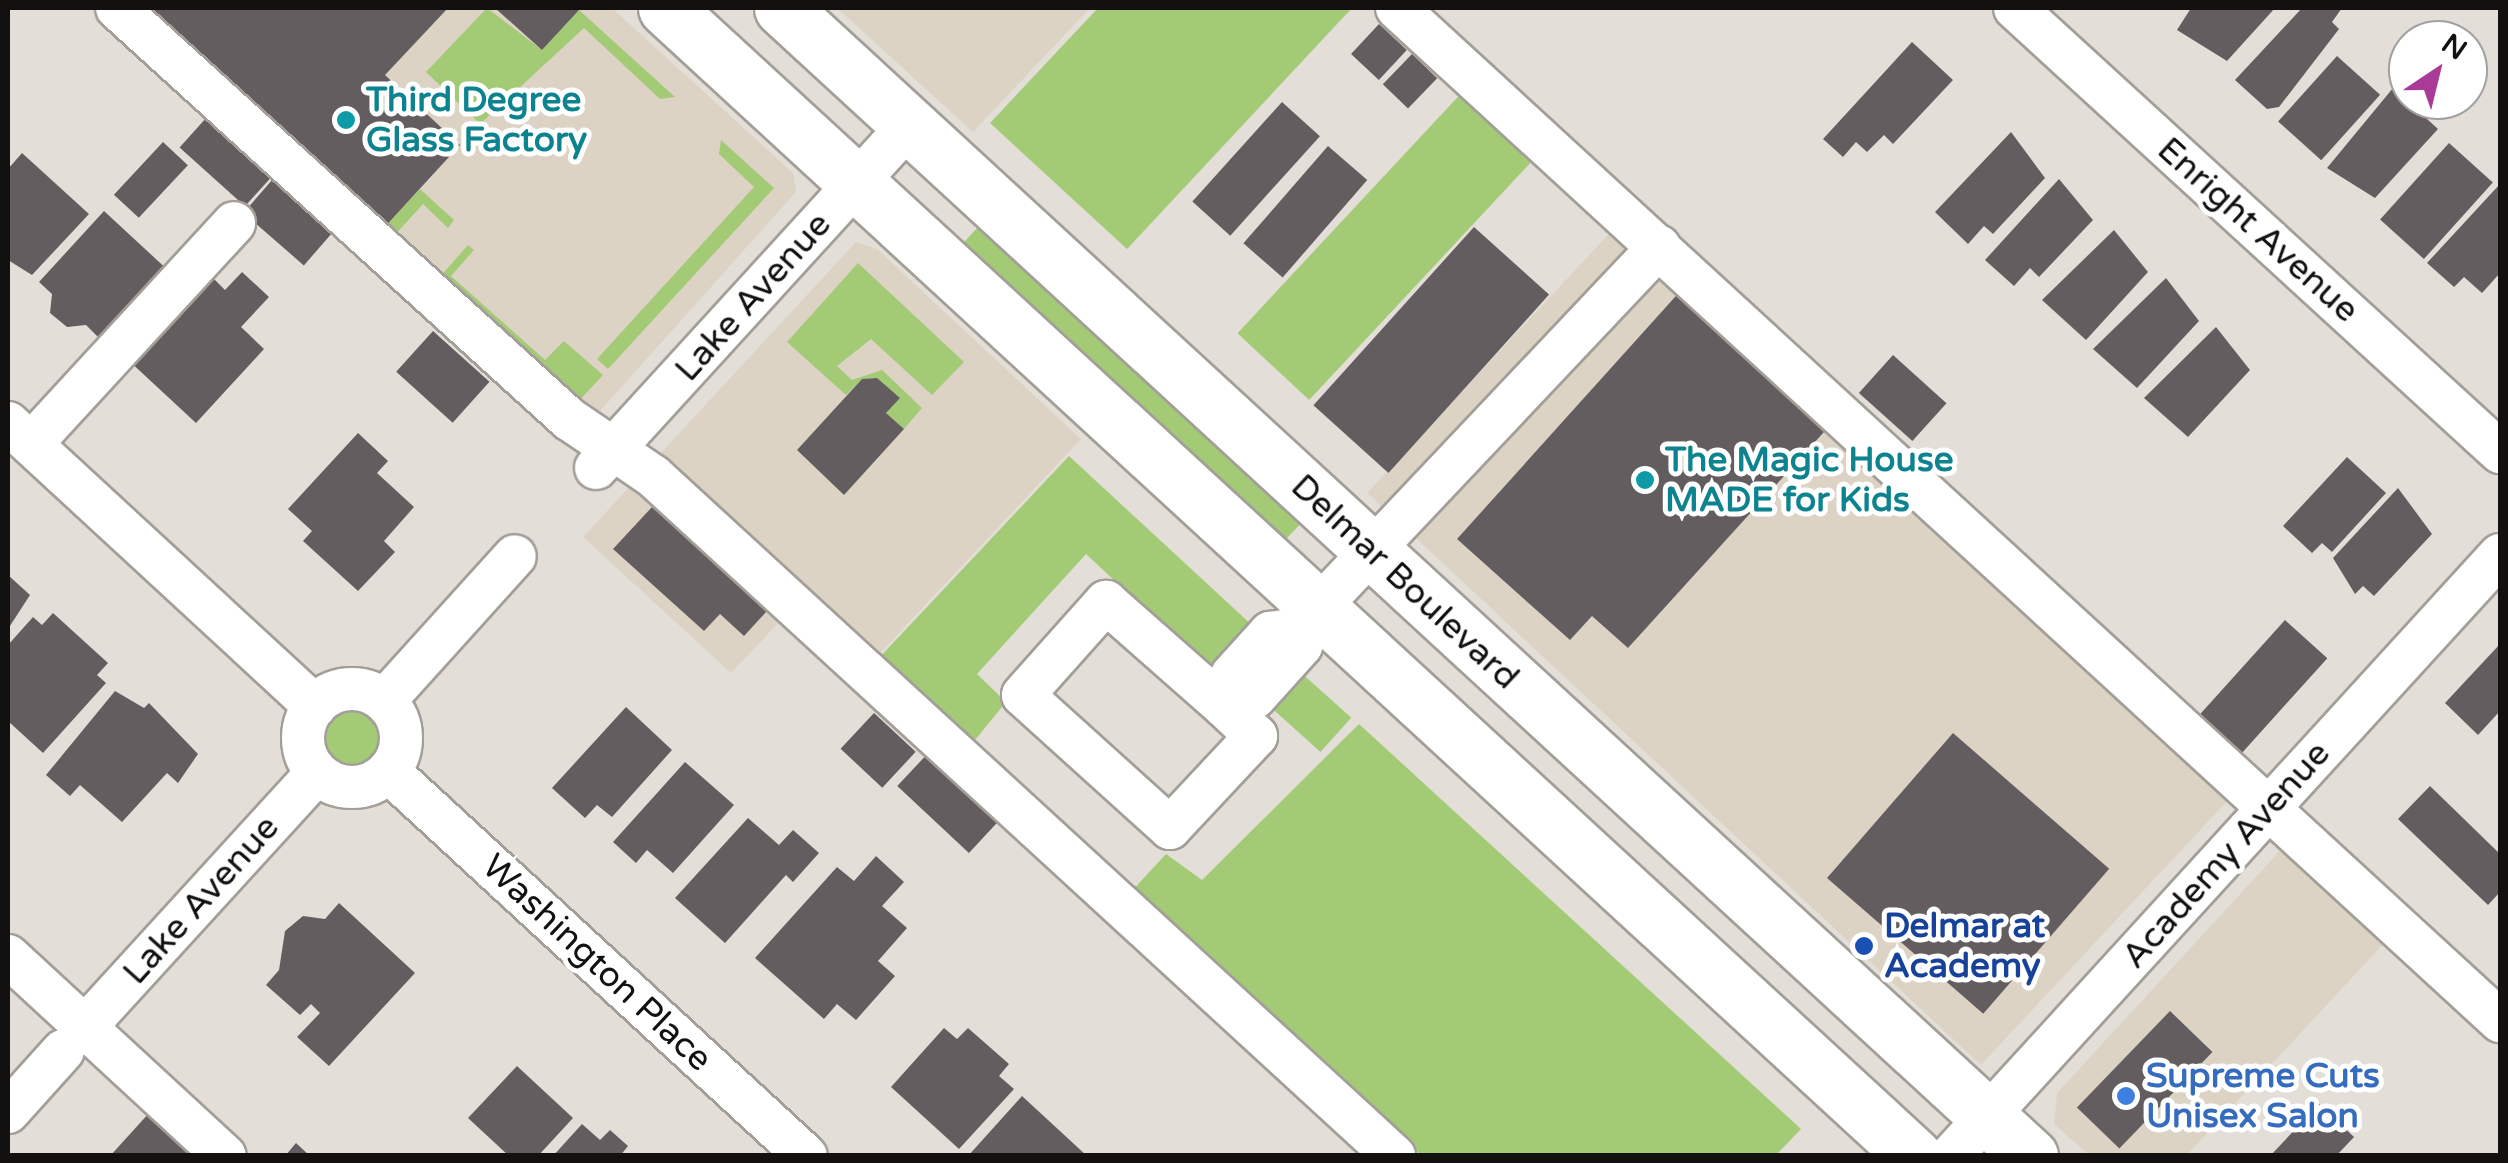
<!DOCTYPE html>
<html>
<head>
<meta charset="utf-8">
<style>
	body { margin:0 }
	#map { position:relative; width:2508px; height:1163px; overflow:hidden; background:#e3dfd8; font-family:"Varela Round",sans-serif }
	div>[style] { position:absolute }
	.built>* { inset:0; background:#dcd3c5; transform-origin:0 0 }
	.green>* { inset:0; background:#a3ca75; transform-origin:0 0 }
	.round { border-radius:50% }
	.building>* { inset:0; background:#645d60; transform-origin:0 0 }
	.roads { filter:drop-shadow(2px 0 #a39f98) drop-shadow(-2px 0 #a39f98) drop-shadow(0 2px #a39f98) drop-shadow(0 -2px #a39f98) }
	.minor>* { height:42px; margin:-21px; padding:0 21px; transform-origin:21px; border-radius:21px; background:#fff }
	.minor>.ring { margin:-21px; padding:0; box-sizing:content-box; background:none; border:42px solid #fff; border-radius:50% }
	.major>* { height:55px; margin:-27.5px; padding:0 27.5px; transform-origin:27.5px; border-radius:27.5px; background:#fff }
	.dots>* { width:28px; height:28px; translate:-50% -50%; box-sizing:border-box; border:5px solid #fff; border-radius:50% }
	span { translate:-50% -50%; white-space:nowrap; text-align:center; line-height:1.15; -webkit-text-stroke:10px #fff; paint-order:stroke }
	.culture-label { font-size:35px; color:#0d838f; font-weight:700 }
	.left { translate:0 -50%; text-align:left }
	.street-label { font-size:35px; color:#13110f }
	.transit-label { font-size:35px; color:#164399; font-weight:700 }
	.shop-label { font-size:35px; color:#366cbe; font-weight:700 }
	.frame { position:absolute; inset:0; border:10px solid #13110f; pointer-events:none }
	.north { position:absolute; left:2388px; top:20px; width:100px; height:100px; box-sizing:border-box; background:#fff; border:2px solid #a1a09f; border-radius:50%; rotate:35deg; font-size:28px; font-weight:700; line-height:40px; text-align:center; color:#13110f }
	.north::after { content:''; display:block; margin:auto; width:35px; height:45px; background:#a93a98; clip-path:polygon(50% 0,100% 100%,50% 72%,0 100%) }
</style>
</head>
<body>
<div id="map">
	<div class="built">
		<i style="clip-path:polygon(142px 8px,612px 8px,793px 173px,796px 192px,592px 420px)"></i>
		<i style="clip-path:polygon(837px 8px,1090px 8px,973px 132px)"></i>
		<i style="left:1619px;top:223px;width:839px;height:369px;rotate:43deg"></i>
		<i style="clip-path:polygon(856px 242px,877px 249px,1081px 439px,854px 681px,784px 617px,731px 673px,583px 537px)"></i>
		<i style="clip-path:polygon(2287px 843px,2389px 938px,2187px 1155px,2089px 1155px,2054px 1124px,2057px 1093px)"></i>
	</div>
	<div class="green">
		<i style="clip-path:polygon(487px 8px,542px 50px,579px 10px,675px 97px,660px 99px,584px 28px,480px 124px,426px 72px)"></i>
		<i style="clip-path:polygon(1098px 8px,1352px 8px,1127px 249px,990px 123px)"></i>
		<i style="left:1468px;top:86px;width:98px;height:338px;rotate:43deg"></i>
		<i style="clip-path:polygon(721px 140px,774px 188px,608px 369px,597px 359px,754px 187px,719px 154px)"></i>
		<i style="clip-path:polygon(420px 189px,454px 220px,448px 228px,423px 204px,393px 237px,383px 228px)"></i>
		<i style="left:981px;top:224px;width:438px;height:25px;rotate:43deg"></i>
		<i style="clip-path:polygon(468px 245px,474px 250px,451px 276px,545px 360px,564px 341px,603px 375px,576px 404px,438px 279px)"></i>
		<i style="clip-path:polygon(858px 263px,964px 362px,932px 395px,871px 339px,837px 366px,852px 380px,882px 370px,922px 408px,904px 429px,886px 413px,899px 398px,877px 378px,862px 379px,846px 395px,787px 342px)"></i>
		<i style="clip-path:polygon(1069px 456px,1254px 627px,1217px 665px,1202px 662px,1086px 554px,977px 674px,1006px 702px,971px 745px,878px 659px)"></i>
		<i style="left:1297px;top:669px;width:73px;height:46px;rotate:42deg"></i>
		<i class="round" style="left:321px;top:708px;width:58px;height:58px"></i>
		<i style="clip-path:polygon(1359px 724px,1801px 1129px,1776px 1155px,1421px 1155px,1129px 894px,1166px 854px,1202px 880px)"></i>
	</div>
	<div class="building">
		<i style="clip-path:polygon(136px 8px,448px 8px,385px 75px,460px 145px,380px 232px)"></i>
		<i style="clip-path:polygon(495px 8px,576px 8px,579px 10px,542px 50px)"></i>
		<i style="clip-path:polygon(2191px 8px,2275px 8px,2227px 61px,2177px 30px)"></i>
		<i style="clip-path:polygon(2302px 8px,2342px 8px,2332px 22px,2339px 29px,2279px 107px,2267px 109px,2235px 80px)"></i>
		<i style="left:1379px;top:24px;width:38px;height:41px;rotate:43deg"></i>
		<i style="clip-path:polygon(1912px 42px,1953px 80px,1893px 144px,1884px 135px,1867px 152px,1856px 142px,1843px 157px,1823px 139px)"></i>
		<i style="left:1412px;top:54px;width:35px;height:42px;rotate:44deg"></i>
		<i style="left:2337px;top:56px;width:58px;height:88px;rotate:42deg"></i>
		<i style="clip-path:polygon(2393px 88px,2438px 129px,2375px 198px,2327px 168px)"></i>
		<i style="left:1282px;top:102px;width:51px;height:134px;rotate:42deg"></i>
		<i style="left:207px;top:117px;width:88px;height:41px;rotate:42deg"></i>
		<i style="clip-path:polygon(2011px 132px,2045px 178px,1993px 234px,1984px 226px,1968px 244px,1935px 212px)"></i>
		<i style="left:163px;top:142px;width:34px;height:72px;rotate:43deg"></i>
		<i style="left:2449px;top:143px;width:59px;height:103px;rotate:42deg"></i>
		<i style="left:1328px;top:146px;width:52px;height:129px;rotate:41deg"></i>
		<i style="clip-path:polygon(22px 153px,89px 214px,32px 275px,8px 260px,8px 169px)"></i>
		<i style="left:273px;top:179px;width:80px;height:45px;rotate:41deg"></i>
		<i style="clip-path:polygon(2059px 179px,2093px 220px,2039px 277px,2030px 268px,2014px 286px,1985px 260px)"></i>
		<i style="clip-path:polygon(2500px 184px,2500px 273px,2482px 293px,2464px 277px,2454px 287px,2427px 263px)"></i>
		<i style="clip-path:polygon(104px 211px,171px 273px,105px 344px,86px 325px,67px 327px,50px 313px,52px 294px,39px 282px)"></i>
		<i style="left:1474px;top:227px;width:101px;height:240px;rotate:42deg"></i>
		<i style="clip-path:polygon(2114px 230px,2148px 272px,2086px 340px,2042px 300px)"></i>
		<i style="clip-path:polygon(242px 272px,269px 297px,241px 327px,264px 349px,196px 423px,127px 359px,208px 273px,225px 290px)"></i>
		<i style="clip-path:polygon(2166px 278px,2199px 321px,2137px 388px,2093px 349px)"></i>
		<i style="clip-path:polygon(1684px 287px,1833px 422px,1628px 648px,1592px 616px,1570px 640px,1457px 539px)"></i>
		<i style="clip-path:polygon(2216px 327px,2250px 370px,2188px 437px,2144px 398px)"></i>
		<i style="left:433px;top:331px;width:76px;height:55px;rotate:42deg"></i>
		<i style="left:1893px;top:355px;width:72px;height:51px;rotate:42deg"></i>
		<i style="clip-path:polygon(877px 378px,900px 398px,886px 413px,904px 429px,844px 495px,797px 450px,862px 379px)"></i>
		<i style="clip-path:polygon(358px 433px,388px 461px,377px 473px,414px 507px,384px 541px,395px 552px,358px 591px,303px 541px,312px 531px,288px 509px)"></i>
		<i style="clip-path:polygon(2347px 457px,2386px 493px,2332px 552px,2322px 543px,2312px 553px,2283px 526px)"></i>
		<i style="clip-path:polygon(2398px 488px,2432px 534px,2374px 596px,2363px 586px,2355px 594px,2333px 558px)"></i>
		<i style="clip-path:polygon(652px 507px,767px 611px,744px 636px,720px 614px,704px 631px,613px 549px)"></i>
		<i style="clip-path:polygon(8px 575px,30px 595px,8px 629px)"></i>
		<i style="clip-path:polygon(53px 613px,108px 663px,97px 675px,106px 683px,43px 753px,8px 721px,8px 645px,33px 617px,42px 625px)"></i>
		<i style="left:2285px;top:620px;width:57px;height:129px;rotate:42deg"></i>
		<i style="clip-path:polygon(2500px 644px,2500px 711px,2478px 735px,2445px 703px)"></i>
		<i style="clip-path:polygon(115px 691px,144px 708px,149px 703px,198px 754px,178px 783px,167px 773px,122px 822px,80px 785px,70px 796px,46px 775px)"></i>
		<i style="clip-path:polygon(626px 707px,672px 750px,612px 817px,597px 805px,585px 818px,552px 788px)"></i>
		<i style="left:874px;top:713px;width:57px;height:49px;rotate:43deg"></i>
		<i style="left:1953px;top:733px;width:207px;height:192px;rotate:41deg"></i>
		<i style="left:930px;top:751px;width:98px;height:48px;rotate:43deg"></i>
		<i style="clip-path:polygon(685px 762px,734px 805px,673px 873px,647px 850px,636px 863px,613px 842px)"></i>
		<i style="clip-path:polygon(2430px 786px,2500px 854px,2500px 892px,2488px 905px,2398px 819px)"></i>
		<i style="clip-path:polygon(748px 818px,779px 845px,793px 830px,819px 853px,793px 882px,786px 875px,725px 943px,675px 898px)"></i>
		<i style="clip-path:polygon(876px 856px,904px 882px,882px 906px,907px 928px,878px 961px,895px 976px,856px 1020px,837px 1004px,824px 1019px,755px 958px,837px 867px,854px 881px)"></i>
		<i style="clip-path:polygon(339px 903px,415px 973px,329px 1066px,297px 1037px,320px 1013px,311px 1004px,300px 1015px,266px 985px,279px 970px,285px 931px,303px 916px,325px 919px)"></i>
		<i style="left:2170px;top:1011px;width:59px;height:134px;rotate:44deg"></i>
		<i style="clip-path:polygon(944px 1028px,957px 1039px,968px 1028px,1009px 1064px,999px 1076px,1014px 1089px,959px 1149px,891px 1087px)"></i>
		<i style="clip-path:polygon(517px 1066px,573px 1118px,538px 1156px,509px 1156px,468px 1118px)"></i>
		<i style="clip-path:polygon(1022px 1096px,1087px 1156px,968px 1156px)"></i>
		<i style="clip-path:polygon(2319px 1104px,2354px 1137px,2336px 1156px,2270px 1156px)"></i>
		<i style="clip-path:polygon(150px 1112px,199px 1156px,110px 1156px)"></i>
		<i style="clip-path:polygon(582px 1124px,600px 1140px,610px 1130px,628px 1146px,620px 1156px,553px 1156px)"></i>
		<i style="clip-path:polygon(296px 1143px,310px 1156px,285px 1156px)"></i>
	</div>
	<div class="roads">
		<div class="minor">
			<i style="left:117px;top:8px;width:611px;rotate:42.28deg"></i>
			<i style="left:569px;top:419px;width:102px;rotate:34.2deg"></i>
			<i style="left:653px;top:476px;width:1006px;rotate:42.54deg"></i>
			<i style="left:1397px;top:8px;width:1498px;rotate:42.56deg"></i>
			<i style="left:2015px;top:8px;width:658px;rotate:42.47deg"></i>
			<i style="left:8px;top:423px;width:418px;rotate:42.7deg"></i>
			<i style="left:31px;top:444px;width:300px;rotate:-47.4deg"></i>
			<i style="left:596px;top:468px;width:464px;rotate:-47.6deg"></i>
			<i style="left:1298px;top:629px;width:526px;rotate:-46.62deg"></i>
			<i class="ring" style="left:303px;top:689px;width:56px;height:56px"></i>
			<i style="left:1235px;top:694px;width:19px;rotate:-99deg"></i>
			<i style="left:1232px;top:675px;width:57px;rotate:-47.9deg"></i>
			<i style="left:1270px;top:633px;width:28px;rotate:-8deg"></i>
			<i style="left:1235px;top:694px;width:20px;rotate:9deg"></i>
			<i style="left:1255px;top:697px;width:69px;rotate:-48deg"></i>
			<i style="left:1301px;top:646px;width:17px;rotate:-100deg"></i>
			<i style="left:384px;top:701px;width:195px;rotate:-47.9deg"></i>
			<i style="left:1224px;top:706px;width:44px;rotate:43.2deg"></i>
			<i style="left:1256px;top:736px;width:126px;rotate:133.1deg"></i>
			<i style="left:1170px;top:828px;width:198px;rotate:-137.9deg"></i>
			<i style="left:1023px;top:695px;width:125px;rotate:-48.3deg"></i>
			<i style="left:1106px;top:602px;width:157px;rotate:41.4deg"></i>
			<i style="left:1224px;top:706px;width:16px;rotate:-47deg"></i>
			<i style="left:388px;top:771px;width:568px;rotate:42.65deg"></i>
			<i style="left:8px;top:956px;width:295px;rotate:42.7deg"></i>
			<i style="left:85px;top:1027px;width:344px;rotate:-47.6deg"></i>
			<i style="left:8px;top:1112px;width:82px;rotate:-48deg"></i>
			<i style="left:1951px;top:1156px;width:814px;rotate:-47.59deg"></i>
		</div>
		<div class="major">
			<i style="left:666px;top:8px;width:1696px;rotate:42.61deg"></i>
			<i style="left:782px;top:8px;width:1696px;rotate:42.61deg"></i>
		</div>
	</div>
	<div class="dots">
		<i style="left:346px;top:120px;background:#0f9aa8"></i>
		<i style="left:1645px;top:480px;background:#0f9aa8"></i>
		<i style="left:1864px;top:946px;background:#1a4fb4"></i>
		<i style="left:2126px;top:1096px;background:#3f7fe0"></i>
	</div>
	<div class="culture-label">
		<span class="left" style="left:366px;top:120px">Third Degree<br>Glass Factory</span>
		<span class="left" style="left:1665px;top:480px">The Magic House<br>MADE for Kids</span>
	</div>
	<div class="street-label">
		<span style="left:2258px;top:230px;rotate:42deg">Enright Avenue</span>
		<span style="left:753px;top:297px;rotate:-48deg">Lake Avenue</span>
		<span style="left:1405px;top:582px;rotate:43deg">Delmar Boulevard</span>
		<span style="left:2226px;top:855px;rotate:-48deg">Academy Avenue</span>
		<span style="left:201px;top:900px;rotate:-48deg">Lake Avenue</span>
		<span style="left:597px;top:963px;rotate:43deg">Washington Place</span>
	</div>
	<div class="transit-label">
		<span class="left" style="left:1884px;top:946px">Delmar at<br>Academy</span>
	</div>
	<div class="shop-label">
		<span class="left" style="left:2146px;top:1096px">Supreme Cuts<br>Unisex Salon</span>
	</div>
	<div class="frame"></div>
	<div class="north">N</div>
</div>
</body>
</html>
